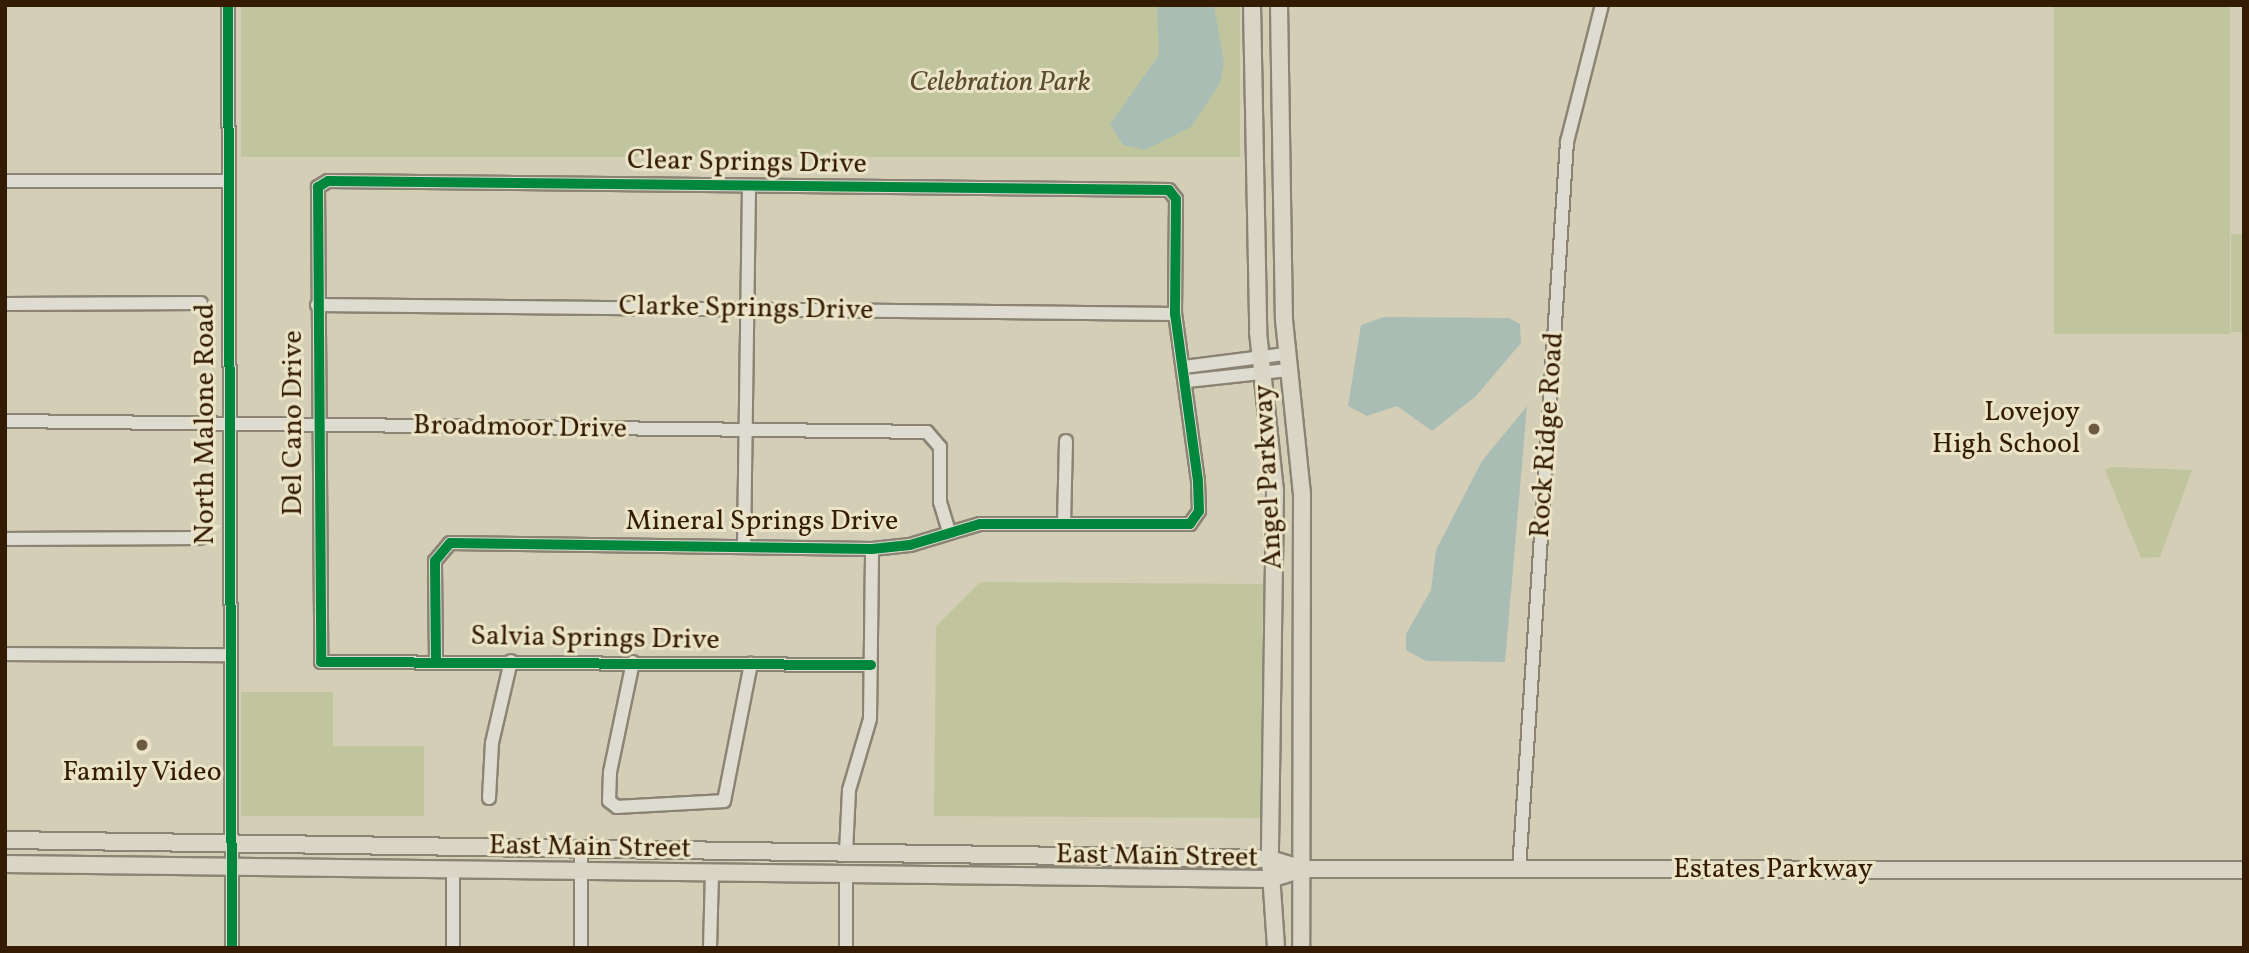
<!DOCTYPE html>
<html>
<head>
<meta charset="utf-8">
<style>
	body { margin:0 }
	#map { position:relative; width:2249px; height:953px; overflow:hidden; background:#d4ceb7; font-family:Vollkorn,serif }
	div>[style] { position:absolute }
	.green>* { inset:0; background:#c1c59e; transform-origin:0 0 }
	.water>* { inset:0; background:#aabdb5 }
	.roads { filter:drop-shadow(2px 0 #8b8474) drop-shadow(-2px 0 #8b8474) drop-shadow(0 2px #8b8474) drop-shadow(0 -2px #8b8474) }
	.minor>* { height:12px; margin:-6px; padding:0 6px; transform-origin:6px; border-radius:6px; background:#dedcd0 }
	.major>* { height:16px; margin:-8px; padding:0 8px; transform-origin:8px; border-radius:8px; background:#d9d5c7 }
	.cycleway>* { height:10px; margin:-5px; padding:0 5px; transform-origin:5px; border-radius:5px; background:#00873e }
	.dots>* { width:19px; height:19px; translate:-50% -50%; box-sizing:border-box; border:4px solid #ece4c8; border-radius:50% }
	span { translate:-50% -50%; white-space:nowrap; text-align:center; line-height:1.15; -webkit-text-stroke:6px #ece4c8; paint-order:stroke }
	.park-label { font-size:28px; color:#5a4c2c; font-style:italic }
	.street-label { font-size:28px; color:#341c04 }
	.poi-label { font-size:28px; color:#341c04 }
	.right { translate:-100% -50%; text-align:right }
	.frame { position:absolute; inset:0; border:7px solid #341c04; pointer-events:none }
</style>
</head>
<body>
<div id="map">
	<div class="green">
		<i style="left:241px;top:5px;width:999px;height:152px"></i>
		<i style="left:2054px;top:5px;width:176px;height:329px"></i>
		<i style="left:2231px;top:234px;width:13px;height:98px"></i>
		<i style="clip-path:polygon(2112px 467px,2192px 470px,2160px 557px,2141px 558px,2105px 470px)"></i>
		<i style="clip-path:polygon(980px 582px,1263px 584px,1261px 818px,934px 816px,936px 626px)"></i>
		<i style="clip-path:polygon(241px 692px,333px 692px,333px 746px,424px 746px,424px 816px,241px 816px)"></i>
	</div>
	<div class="water">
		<i style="clip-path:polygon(1157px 5px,1214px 5px,1224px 63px,1220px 83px,1191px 127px,1145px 150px,1123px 145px,1110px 124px,1159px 55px)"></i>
		<i style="clip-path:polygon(1384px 317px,1509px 318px,1520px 324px,1521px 343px,1476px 396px,1432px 431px,1397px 406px,1367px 416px,1348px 406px,1361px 325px)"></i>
		<i style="clip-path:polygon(1527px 406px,1505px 662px,1426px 661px,1406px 650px,1406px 634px,1431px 590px,1436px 550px,1482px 461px)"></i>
	</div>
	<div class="roads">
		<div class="minor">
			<i style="left:228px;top:5px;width:943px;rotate:89.76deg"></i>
			<i style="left:5px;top:181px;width:224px"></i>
			<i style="left:5px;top:304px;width:196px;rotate:-0.3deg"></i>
			<i style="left:317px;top:305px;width:858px;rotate:0.6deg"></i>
			<i style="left:1184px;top:367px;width:103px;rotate:-7.3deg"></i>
			<i style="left:1187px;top:381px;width:102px;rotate:-6.2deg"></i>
			<i style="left:5px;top:421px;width:922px;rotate:0.68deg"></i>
			<i style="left:927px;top:432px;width:20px;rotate:49deg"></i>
			<i style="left:940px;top:447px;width:55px;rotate:90deg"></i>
			<i style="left:940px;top:502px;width:30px;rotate:73deg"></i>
			<i style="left:1064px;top:523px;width:82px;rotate:-88.6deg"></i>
			<i style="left:5px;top:539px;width:195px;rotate:-0.3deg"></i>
			<i style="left:744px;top:546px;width:360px;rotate:-89.2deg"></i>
			<i style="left:5px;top:654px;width:223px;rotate:0.3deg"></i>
			<i style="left:436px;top:661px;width:100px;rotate:-90.6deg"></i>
			<i style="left:435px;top:561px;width:23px;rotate:-50deg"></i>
			<i style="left:450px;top:543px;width:422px;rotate:0.8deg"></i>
			<i style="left:872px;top:549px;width:38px;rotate:-6deg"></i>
			<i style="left:910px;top:545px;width:73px;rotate:-16.7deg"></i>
			<i style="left:980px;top:524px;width:210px"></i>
			<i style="left:1190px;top:524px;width:16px;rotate:-55deg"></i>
			<i style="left:1199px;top:511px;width:30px;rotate:-92deg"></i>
			<i style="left:1198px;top:481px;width:169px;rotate:-97.8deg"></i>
			<i style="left:1175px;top:314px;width:115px;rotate:-89.5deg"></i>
			<i style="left:1176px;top:199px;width:11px;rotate:-128deg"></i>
			<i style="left:1169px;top:190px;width:841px;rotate:-179.39deg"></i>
			<i style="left:328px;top:181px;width:12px;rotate:149deg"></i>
			<i style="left:318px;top:187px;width:475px;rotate:89.6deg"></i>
			<i style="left:321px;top:662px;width:550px;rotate:0.31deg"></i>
			<i style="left:633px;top:662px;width:112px;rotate:101.8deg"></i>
			<i style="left:610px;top:772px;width:29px;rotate:92deg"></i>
			<i style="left:609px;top:801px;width:10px;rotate:37deg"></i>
			<i style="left:617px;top:807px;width:107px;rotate:-3.2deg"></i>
			<i style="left:724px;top:801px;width:140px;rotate:-78.9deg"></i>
			<i style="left:489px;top:798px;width:55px;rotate:-86.9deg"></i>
			<i style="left:492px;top:743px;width:84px;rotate:-77deg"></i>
			<i style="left:846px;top:852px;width:62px;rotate:-87.2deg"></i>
			<i style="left:849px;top:790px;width:74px;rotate:-73.5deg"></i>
			<i style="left:870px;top:719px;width:170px;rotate:-89.3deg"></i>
			<i style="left:1519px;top:870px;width:730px;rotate:-86.23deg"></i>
			<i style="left:1567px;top:142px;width:141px;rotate:-75.7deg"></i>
			<i style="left:453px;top:948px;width:77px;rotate:-90deg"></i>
			<i style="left:581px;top:948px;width:100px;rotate:-90deg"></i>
			<i style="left:710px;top:948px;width:75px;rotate:-88.5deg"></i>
			<i style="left:846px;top:948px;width:74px;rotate:-90deg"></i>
		</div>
		<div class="major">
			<i style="left:1252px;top:5px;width:327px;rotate:88.9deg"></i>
			<i style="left:1258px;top:332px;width:159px;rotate:83.9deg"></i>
			<i style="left:1275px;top:490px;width:369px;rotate:90.8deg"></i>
			<i style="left:1270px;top:859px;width:89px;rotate:86.1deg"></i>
			<i style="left:1279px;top:5px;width:315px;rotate:89.1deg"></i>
			<i style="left:1284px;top:320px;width:175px;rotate:84.1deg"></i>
			<i style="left:1302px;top:494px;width:454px;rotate:90.1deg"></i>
			<i style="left:5px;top:840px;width:1265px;rotate:0.86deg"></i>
			<i style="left:1270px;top:859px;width:34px;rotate:17deg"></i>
			<i style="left:5px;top:864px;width:1266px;rotate:0.68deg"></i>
			<i style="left:1271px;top:879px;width:33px;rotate:-18deg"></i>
			<i style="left:1302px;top:869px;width:942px;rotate:0.06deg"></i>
		</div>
	</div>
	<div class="cycleway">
		<i style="left:228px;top:5px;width:943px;rotate:89.76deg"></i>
		<i style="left:436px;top:661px;width:100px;rotate:-90.6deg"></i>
		<i style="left:435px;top:561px;width:23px;rotate:-50deg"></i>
		<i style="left:450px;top:543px;width:422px;rotate:0.8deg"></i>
		<i style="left:872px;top:549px;width:38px;rotate:-6deg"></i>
		<i style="left:910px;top:545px;width:73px;rotate:-16.7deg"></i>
		<i style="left:980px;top:524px;width:210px"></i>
		<i style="left:1190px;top:524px;width:16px;rotate:-55deg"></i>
		<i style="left:1199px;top:511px;width:30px;rotate:-92deg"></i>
		<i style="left:1198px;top:481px;width:169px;rotate:-97.8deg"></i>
		<i style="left:1175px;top:314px;width:115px;rotate:-89.5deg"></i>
		<i style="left:1176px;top:199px;width:11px;rotate:-128deg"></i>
		<i style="left:1169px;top:190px;width:841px;rotate:-179.39deg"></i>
		<i style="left:328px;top:181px;width:12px;rotate:149deg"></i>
		<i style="left:318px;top:187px;width:475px;rotate:89.6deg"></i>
		<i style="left:321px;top:662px;width:550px;rotate:0.31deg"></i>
	</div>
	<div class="dots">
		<i style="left:2094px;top:429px;background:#6c5a43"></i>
		<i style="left:142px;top:745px;background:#6c5a43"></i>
	</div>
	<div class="park-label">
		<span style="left:1000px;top:83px">Celebration Park</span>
	</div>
	<div class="street-label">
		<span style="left:747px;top:163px;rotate:1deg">Clear Springs Drive</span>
		<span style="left:746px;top:309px;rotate:1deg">Clarke Springs Drive</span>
		<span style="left:294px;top:423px;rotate:-90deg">Del Cano Drive</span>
		<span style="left:206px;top:424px;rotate:-90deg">North Malone Road</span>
		<span style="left:520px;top:428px;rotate:1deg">Broadmoor Drive</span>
		<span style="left:1548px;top:435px;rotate:-86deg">Rock Ridge Road</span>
		<span style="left:1269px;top:477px;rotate:-93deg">Angel Parkway</span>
		<span style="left:762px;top:522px">Mineral Springs Drive</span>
		<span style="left:595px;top:639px;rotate:1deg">Salvia Springs Drive</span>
		<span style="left:590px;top:848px;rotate:1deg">East Main Street</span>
		<span style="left:1157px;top:857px;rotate:1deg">East Main Street</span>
		<span style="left:1773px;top:870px">Estates Parkway</span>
	</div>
	<div class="poi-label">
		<span class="right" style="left:2080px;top:429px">Lovejoy<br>High School</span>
		<span style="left:142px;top:773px">Family Video</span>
	</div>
	<div class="frame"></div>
</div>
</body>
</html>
